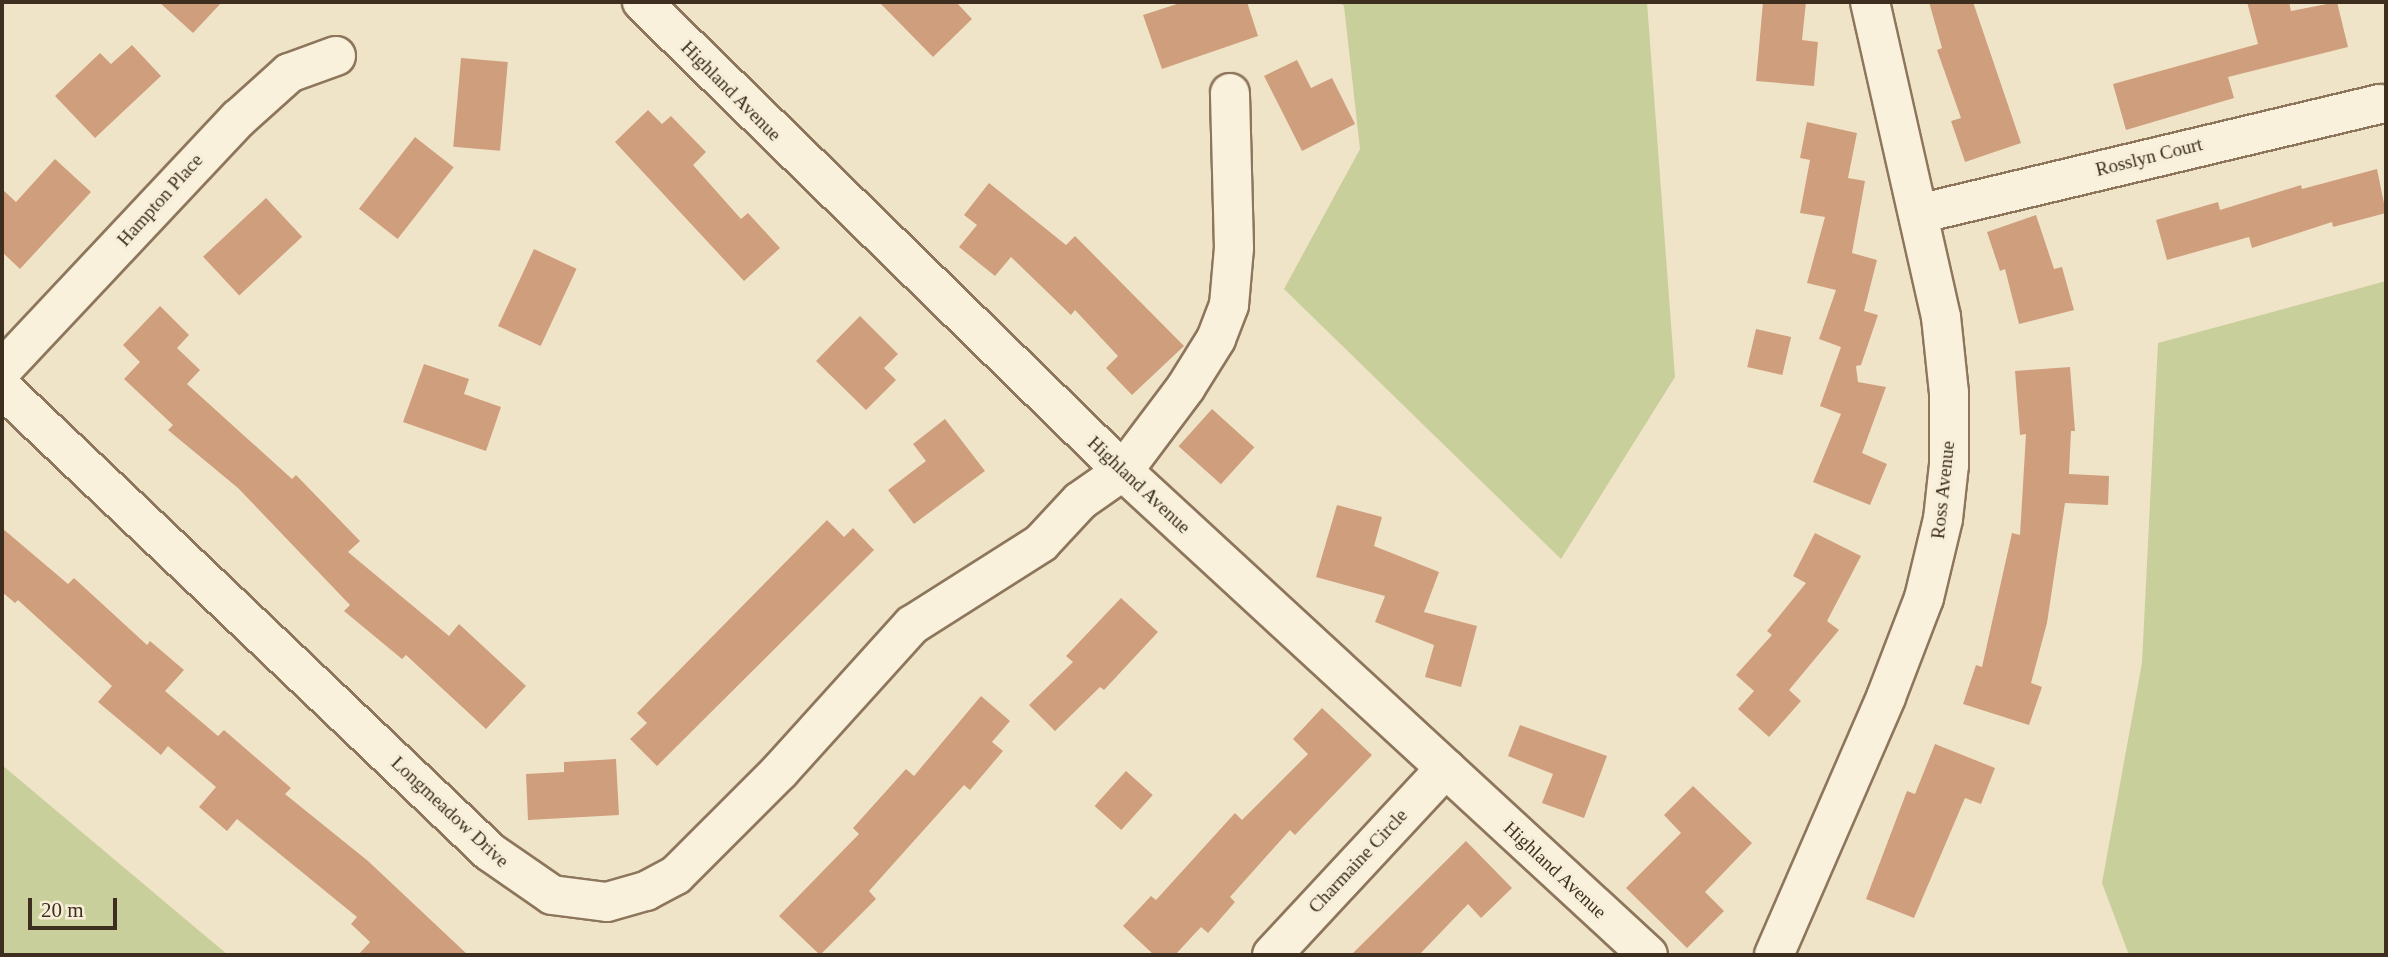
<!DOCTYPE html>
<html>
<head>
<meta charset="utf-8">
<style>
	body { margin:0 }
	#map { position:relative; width:2388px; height:957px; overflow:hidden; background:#f0e4c8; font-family:Georgia,serif }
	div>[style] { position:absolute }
	.green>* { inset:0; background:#c9cf9b }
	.building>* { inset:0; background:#cf9f7d; transform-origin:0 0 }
	.roads { filter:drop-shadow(2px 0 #8d765c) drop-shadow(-2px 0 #8d765c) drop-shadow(0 2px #8d765c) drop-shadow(0 -2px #8d765c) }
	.minor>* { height:38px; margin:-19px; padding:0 19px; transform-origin:19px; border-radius:19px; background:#faf1dc }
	span { translate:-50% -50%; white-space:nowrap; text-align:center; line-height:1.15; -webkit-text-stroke:6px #f7eed8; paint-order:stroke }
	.street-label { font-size:19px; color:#3d2e20 }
	.frame { position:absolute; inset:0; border:4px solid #3d2e20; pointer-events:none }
	.scale { position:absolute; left:28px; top:898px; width:89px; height:32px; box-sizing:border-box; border:4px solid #3d2e20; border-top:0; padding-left:9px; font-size:21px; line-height:24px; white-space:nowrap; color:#3d2e20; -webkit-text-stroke:5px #f7eed8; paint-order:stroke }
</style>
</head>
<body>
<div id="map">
	<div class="green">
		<i style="clip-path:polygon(1339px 2px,1647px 2px,1675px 377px,1561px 559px,1284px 289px,1360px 149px,1344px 6px)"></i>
		<i style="clip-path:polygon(2386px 281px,2386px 955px,2129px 955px,2102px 883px,2142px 663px,2158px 343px)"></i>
		<i style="clip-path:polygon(2px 765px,228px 955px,2px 955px)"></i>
	</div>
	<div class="building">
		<i style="clip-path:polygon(159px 2px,222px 2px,193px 33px)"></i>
		<i style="clip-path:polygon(879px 2px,956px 2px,972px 19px,933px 57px)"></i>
		<i style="clip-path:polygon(1183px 2px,1247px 2px,1258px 36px,1162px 69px,1143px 15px)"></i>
		<i style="clip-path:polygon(1763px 2px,1806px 2px,1802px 40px,1818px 42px,1814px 86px,1756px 81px)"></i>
		<i style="clip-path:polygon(1929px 2px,1973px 2px,2021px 143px,1965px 162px,1951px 121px,1961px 118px,1937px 50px,1942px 48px)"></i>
		<i style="clip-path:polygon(2247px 2px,2289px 2px,2291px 11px,2337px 2px,2348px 47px,2228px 77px,2234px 98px,2126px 130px,2113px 84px,2258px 44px)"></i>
		<i style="clip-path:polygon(132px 45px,161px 76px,95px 138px,55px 96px,100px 53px,111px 64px)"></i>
		<i style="left:461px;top:58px;width:47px;height:89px;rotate:5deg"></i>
		<i style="clip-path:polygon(1297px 60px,1311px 88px,1332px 78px,1355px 124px,1302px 151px,1264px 76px)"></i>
		<i style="clip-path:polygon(648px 110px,662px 124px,671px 116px,706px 152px,693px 165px,741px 219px,748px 213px,780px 248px,744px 281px,615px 142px)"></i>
		<i style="clip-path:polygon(1807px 122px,1857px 133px,1848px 178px,1865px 181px,1852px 253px,1877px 260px,1864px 311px,1878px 315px,1861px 365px,1856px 366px,1858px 382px,1886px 387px,1862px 453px,1887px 464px,1870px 505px,1813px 482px,1841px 414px,1820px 406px,1841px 347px,1819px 339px,1836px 290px,1807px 283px,1825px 217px,1800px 213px,1810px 160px,1800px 158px)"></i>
		<i style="left:415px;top:137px;width:49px;height:91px;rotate:38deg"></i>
		<i style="clip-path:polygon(55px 159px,91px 192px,20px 269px,2px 252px,2px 189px,16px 202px)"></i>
		<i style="clip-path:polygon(2377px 169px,2386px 213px,2333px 227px,2332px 222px,2252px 248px,2249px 237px,2167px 260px,2156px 220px,2218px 202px,2220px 210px,2301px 185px,2302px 189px)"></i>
		<i style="clip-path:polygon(989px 183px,1066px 245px,1075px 236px,1184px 346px,1132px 395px,1106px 368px,1118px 356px,1075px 310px,1071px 315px,1011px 257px,995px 276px,959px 247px,977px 225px,964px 215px)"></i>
		<i style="left:266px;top:198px;width:53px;height:86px;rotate:47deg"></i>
		<i style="clip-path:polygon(2036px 215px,2054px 269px,2062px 267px,2074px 310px,2019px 324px,2005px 269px,2000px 271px,1987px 232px)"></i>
		<i style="left:534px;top:249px;width:47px;height:85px;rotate:25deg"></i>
		<i style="clip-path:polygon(160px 306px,189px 335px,177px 348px,200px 370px,187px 384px,292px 479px,296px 475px,360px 541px,348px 552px,449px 636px,459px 624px,526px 686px,486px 729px,406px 655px,402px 659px,344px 611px,350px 605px,238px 488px,168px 430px,173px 425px,124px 379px,140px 362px,123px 345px)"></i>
		<i style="clip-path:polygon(860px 316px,898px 354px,884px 368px,896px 380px,866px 410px,816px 361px)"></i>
		<i style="left:1756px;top:329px;width:36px;height:39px;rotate:13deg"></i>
		<i style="clip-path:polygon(424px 364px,469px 379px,464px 394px,501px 407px,486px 451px,403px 422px)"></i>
		<i style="clip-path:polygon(2070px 367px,2075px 431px,2071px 431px,2069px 474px,2109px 476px,2108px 505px,2065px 503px,2047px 623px,2031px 683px,2042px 687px,2029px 725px,1963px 704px,1976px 665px,1982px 667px,2012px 533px,2020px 535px,2026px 434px,2020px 435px,2015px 371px)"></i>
		<i style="left:1212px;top:409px;width:57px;height:50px;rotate:42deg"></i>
		<i style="clip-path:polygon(945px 419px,985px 471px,914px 524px,888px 490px,926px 461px,913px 444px)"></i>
		<i style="clip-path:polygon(1337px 505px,1382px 517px,1374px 546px,1439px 572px,1424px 612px,1477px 626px,1461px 687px,1425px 677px,1434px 645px,1375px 622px,1385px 596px,1316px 577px)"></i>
		<i style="clip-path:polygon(827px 520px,844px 537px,853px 528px,874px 550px,657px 766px,630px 739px,647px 723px,637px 713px)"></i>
		<i style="clip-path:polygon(2px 528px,68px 584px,74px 578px,147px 645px,150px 641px,184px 670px,165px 691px,218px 736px,224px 730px,291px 788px,285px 794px,368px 861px,468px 955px,358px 955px,370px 942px,351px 924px,357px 917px,237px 819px,227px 831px,199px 807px,216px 787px,168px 746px,161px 755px,98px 702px,112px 686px,18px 600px,15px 603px,2px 592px)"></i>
		<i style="clip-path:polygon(1815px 533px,1861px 556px,1827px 621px,1839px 630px,1789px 690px,1801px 701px,1769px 737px,1738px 709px,1754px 691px,1736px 675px,1772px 635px,1767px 631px,1806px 583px,1793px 576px)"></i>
		<i style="clip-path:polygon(1121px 598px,1158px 632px,1104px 690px,1100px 687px,1055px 731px,1029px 705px,1073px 662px,1066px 656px)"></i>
		<i style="clip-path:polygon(981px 696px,1010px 721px,992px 742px,1003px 751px,970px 790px,964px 785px,869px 891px,876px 899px,820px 955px,779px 916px,859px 834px,853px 828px,906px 769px,914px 776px)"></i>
		<i style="clip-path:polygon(1322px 708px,1372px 755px,1295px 835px,1290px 830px,1230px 897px,1235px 902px,1208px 933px,1201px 927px,1175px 955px,1154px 955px,1123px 926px,1151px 896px,1156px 900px,1235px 813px,1242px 820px,1308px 754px,1293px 739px)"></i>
		<i style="clip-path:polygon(1520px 725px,1607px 756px,1584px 818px,1542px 803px,1553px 774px,1508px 756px)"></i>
		<i style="clip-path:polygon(1935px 744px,1995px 768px,1981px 804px,1965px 798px,1914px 918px,1866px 899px,1907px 791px,1915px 794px)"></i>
		<i style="clip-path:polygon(616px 759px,619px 815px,528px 820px,526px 774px,564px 772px,564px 762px)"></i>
		<i style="left:1126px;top:771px;width:36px;height:47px;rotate:42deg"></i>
		<i style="clip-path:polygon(1693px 786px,1752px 843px,1705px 892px,1724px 911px,1687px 948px,1626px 888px,1681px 833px,1664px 815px)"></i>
		<i style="clip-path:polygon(1466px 841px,1512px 888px,1481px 918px,1468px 904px,1419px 955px,1351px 955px)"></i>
	</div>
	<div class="roads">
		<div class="minor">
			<i style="left:642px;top:2px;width:672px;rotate:44.28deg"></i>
			<i style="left:1123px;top:471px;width:714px;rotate:42.67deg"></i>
			<i style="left:1918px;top:214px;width:475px;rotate:-13.4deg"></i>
			<i style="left:2px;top:370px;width:345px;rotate:-46.8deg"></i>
			<i style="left:238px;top:119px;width:69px;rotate:-42deg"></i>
			<i style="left:289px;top:73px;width:50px;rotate:-19.9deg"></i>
			<i style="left:2px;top:388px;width:673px;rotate:43.56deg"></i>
			<i style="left:490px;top:852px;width:75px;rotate:34.7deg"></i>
			<i style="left:552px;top:895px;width:55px;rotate:7.3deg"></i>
			<i style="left:607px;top:902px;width:41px;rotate:-15.8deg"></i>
			<i style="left:646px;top:891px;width:34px;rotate:-28deg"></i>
			<i style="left:676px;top:875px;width:147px;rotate:-45deg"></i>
			<i style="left:780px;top:771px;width:197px;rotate:-47.9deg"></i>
			<i style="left:912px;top:625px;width:153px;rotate:-32.4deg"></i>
			<i style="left:1041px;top:543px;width:57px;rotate:-47.1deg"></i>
			<i style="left:1080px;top:501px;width:52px;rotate:-34.9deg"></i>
			<i style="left:1123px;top:471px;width:105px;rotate:-53.1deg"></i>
			<i style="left:1186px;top:387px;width:57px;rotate:-58deg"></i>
			<i style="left:1216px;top:339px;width:36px;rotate:-69deg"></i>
			<i style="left:1229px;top:305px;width:57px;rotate:-85deg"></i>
			<i style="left:1234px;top:248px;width:155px;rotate:-91.5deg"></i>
			<i style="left:1272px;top:955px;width:255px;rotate:-47.1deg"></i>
			<i style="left:1774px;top:955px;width:281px;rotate:-66.5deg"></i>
			<i style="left:1886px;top:697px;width:106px;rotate:-69deg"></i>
			<i style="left:1924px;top:598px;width:81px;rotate:-76.5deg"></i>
			<i style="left:1943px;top:519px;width:54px;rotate:-83.7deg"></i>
			<i style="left:1949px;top:465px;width:72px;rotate:-90deg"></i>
			<i style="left:1949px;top:393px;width:76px;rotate:-96deg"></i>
			<i style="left:1941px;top:317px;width:323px;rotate:-102.7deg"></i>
		</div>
	</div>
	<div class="street-label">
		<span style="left:731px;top:91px;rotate:45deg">Highland Avenue</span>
		<span style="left:2149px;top:157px;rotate:-14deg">Rosslyn Court</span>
		<span style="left:160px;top:200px;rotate:-48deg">Hampton Place</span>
		<span style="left:1139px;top:485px;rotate:43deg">Highland Avenue</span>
		<span style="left:1943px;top:490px;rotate:-84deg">Ross Avenue</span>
		<span style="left:450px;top:812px;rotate:43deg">Longmeadow Drive</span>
		<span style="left:1358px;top:861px;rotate:-47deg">Charmaine Circle</span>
		<span style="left:1555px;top:870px;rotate:43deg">Highland Avenue</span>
	</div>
	<div class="frame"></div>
	<div class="scale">20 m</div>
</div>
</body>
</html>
